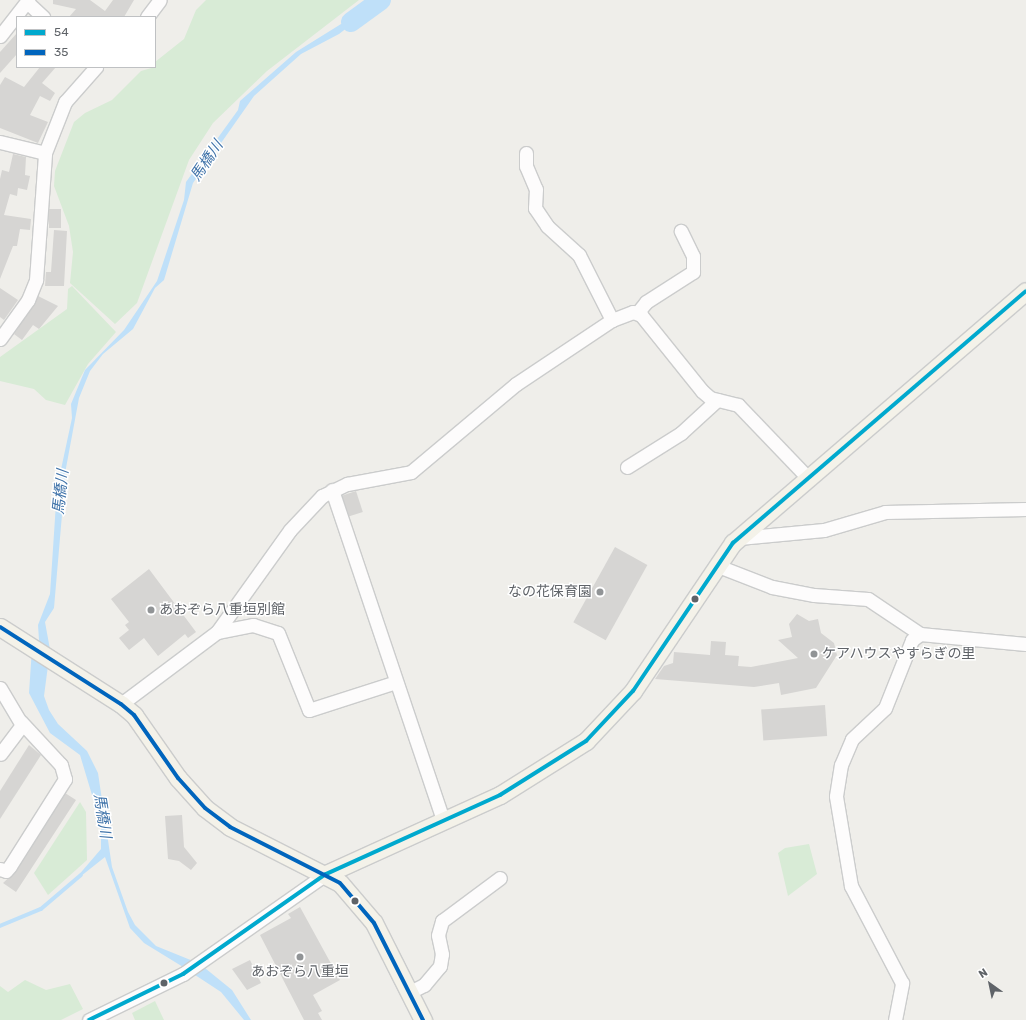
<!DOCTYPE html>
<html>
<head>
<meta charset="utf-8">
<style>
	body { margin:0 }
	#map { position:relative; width:1026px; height:1020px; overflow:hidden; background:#efeeea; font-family:Rubik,"Noto Sans JP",sans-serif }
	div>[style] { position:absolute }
	.green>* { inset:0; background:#d8ebd6 }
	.water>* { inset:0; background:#bfe0f9 }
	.stream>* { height:3.5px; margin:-1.75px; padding:0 1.75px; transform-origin:1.75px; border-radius:1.75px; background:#bfe0f9 }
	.river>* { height:20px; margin:-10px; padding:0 10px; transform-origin:10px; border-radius:10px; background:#bfe0f9 }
	.building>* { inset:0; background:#d6d5d3; transform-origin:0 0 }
	.roads { filter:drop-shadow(1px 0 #cbcccc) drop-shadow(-1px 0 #cbcccc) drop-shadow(0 1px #cbcccc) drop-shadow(0 -1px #cbcccc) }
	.minor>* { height:13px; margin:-6.5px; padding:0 6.5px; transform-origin:6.5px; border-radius:6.5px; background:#fdfcfc }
	.major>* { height:17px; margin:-8.5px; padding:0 8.5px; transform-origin:8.5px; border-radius:8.5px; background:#f4f2e9 }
	.bus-1>* { height:4px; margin:-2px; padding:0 2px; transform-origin:2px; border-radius:2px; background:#00a9ce }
	.bus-2>* { height:4px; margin:-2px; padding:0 2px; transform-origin:2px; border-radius:2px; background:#0065bd }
	.dots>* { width:11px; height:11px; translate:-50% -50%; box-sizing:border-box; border:2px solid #fff; border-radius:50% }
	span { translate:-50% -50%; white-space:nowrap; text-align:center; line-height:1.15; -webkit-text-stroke:3px #fff; paint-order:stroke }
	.poi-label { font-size:14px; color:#5f6368 }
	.right { translate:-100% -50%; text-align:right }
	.left { translate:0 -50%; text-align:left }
	.water-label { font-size:15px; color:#4174aa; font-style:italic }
	.legend { position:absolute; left:16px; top:16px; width:140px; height:52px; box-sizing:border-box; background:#fff; border:1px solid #bfc1c3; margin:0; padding:5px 7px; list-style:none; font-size:12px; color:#5f6368 }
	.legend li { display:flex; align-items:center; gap:8px; height:20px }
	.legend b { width:20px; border:1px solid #bfc1c3 }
	.north { position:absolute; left:970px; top:964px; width:40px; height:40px; -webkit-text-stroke:3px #fff; paint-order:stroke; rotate:327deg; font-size:11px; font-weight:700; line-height:16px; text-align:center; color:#5f6368 }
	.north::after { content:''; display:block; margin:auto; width:14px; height:18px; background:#5f6368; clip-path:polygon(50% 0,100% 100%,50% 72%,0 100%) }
</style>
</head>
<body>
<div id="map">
	<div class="green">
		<i style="clip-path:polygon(206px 0,359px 0,267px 71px,213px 123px,189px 160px,137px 303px,115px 324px,70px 283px,73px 252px,69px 226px,54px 186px,55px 171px,74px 122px,85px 113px,112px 100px,141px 71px,155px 67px,155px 62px,184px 39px,196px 10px)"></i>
		<i style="clip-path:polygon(72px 286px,116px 332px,88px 364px,65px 405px,46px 400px,34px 389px,0 381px,0 357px,67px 309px,68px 289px)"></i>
		<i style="clip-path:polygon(80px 802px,86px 812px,87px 860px,48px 895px,34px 873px)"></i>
		<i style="clip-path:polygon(809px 844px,817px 874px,788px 896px,778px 853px,785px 848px)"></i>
		<i style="clip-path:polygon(25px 980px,46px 990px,70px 984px,83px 1009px,61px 1020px,0 1020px,0 986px,8px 992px)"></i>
		<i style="clip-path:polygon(155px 1001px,164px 1020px,135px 1020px,132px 1013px)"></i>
	</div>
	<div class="water">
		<i style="clip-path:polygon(370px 6px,373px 8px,339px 34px,301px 54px,254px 96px,193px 183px,164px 280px,155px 288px,133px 329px,103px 354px,90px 371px,79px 398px,66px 468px,54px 608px,45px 622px,51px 655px,34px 645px,39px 640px,38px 625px,50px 594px,57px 488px,72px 418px,71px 404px,85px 370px,124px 330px,157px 281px,184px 200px,186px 182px,238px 110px,240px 101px,296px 52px)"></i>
		<i style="clip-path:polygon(32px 648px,49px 658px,44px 696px,49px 710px,58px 724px,87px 751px,98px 773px,112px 867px,128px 912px,135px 925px,156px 946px,198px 963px,188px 970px,144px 943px,130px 928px,105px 857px,71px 884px,101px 849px,101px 825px,80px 755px,50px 733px,29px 693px)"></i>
		<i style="clip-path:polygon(200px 964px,232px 990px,251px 1020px,244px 1020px,221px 992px,189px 971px)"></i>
	</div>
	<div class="stream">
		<i style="left:0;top:926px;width:44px;rotate:-22.5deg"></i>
		<i style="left:41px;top:909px;width:52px;rotate:-40.4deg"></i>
	</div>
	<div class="river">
		<i style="left:351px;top:22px;width:37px;rotate:-36deg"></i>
	</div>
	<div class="building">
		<i style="clip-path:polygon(53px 0,90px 0,105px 11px,113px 0,134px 0,124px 17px,69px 17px,76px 9px,53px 4px)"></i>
		<i style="clip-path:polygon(17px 33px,17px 54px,0 73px,0 52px)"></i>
		<i style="clip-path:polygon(40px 67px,56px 67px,42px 83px,55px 93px,50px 101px,40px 96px,30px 115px,48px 122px,38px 143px,0 128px,0 85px,5px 77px,24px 87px)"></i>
		<i style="clip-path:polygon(13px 154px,26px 157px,25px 175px,30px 176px,27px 190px,18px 188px,17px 196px,10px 194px,4px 215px,31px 219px,30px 230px,20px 229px,17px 246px,13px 246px,0 279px,0 179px,2px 170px,9px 172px)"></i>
		<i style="left:49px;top:209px;width:12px;height:19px"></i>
		<i style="clip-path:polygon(54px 230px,67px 231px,64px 286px,45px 286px,46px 272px,51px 272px)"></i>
		<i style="clip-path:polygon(0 288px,18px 300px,4px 320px,0 317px)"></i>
		<i style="clip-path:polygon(38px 296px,58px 306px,39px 329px,33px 325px,22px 340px,14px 334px)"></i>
		<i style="left:356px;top:491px;width:22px;height:15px;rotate:72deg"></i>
		<i style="left:615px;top:547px;width:37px;height:86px;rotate:29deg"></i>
		<i style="clip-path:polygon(149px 569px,196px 632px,188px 638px,185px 634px,158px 656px,144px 638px,129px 650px,119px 638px,129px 630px,125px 625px,129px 622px,111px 599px)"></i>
		<i style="clip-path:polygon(797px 614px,809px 621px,818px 619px,821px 633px,834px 643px,837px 655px,816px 688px,781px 695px,779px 683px,754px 687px,655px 679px,664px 666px,673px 663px,674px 652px,710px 655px,711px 641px,726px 642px,725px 655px,739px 656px,738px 666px,751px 667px,798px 658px,778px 640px,792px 637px,789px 624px)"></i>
		<i style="left:825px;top:705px;width:31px;height:64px;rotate:86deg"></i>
		<i style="clip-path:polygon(29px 745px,41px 755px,0 819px,0 791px)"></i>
		<i style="clip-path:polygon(65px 793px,76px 800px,16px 892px,3px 883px,17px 870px)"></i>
		<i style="clip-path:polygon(182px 815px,184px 847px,197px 863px,191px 870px,179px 861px,168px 859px,165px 816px)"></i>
		<i style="clip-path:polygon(300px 907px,340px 980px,313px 995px,322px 1011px,318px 1013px,322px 1020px,304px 1020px,260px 935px,291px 918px,288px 914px)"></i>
		<i style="clip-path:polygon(250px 960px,261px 983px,247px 990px,232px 969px)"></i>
	</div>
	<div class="roads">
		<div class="minor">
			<i style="left:28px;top:3px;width:21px;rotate:43deg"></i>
			<i style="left:147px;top:17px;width:21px;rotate:-53deg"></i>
			<i style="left:0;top:36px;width:46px;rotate:-52.1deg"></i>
			<i style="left:0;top:142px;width:46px;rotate:13.7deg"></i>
			<i style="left:526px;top:153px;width:13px;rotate:90deg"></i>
			<i style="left:526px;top:166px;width:25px;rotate:67deg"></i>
			<i style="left:536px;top:189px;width:19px;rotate:93deg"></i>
			<i style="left:535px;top:208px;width:22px;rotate:56deg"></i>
			<i style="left:547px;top:226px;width:43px;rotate:42.2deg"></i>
			<i style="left:579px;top:255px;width:73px;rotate:63.1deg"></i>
			<i style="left:638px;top:312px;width:13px;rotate:-51deg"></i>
			<i style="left:646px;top:302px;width:56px;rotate:-32.6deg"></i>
			<i style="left:693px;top:272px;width:16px;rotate:-90deg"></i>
			<i style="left:693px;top:256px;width:28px;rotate:-116deg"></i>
			<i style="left:0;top:339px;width:48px;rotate:-54.3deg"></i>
			<i style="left:28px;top:300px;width:22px;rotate:-68deg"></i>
			<i style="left:36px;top:280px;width:127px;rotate:-85.9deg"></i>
			<i style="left:45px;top:153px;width:55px;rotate:-68.6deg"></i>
			<i style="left:65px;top:102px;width:47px;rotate:-48.5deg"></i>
			<i style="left:627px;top:467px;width:64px;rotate:-32.2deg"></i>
			<i style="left:681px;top:433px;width:49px;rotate:-42.5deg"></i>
			<i style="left:332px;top:490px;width:348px;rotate:71.4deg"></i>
			<i style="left:739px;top:538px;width:85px;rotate:-5.4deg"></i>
			<i style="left:824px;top:530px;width:64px;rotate:-16.4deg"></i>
			<i style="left:885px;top:512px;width:141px;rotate:-1.2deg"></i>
			<i style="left:718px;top:566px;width:58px;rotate:21.3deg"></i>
			<i style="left:772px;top:587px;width:43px;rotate:10.8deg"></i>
			<i style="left:814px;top:595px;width:54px;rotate:4.2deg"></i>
			<i style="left:868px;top:599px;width:63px;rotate:33.9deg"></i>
			<i style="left:920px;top:634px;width:106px;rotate:5.4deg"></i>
			<i style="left:217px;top:632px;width:37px;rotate:-11deg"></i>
			<i style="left:253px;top:625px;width:26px;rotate:18deg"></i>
			<i style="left:278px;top:633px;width:83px;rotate:68.1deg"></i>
			<i style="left:309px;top:710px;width:91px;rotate:-17.8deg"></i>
			<i style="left:0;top:688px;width:43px;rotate:59.3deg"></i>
			<i style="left:22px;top:725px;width:36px;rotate:127deg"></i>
			<i style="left:121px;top:704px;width:120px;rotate:-36.9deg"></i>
			<i style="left:217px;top:632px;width:125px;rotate:-54.4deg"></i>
			<i style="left:290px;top:530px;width:47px;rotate:-46.7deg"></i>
			<i style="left:322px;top:496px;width:28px;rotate:-26deg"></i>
			<i style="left:347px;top:484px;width:65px;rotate:-10.6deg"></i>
			<i style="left:411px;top:472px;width:137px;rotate:-40deg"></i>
			<i style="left:516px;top:384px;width:115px;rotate:-33.7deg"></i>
			<i style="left:612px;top:320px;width:22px;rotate:-21deg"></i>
			<i style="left:633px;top:312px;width:9px;rotate:21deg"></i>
			<i style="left:641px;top:315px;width:97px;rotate:51.2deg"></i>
			<i style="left:702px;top:391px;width:11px;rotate:41deg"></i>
			<i style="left:710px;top:398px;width:29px;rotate:14deg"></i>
			<i style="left:738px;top:405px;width:101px;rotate:46.2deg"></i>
			<i style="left:0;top:869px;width:6px;rotate:18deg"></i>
			<i style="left:6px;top:871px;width:6px;rotate:-51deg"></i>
			<i style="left:10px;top:866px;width:103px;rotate:-57.7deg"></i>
			<i style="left:65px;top:779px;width:15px;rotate:-106deg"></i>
			<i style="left:61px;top:765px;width:59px;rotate:-132.9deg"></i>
			<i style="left:410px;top:992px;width:16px;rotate:-27deg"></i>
			<i style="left:424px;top:985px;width:25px;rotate:-50deg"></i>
			<i style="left:440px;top:966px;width:12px;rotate:-81deg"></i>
			<i style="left:442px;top:954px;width:19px;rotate:-102deg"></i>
			<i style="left:438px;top:935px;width:15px;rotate:-74deg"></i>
			<i style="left:442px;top:921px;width:72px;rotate:-36.6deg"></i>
			<i style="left:89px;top:1020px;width:105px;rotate:-26.1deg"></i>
			<i style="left:183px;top:974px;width:174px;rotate:-35deg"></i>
			<i style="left:895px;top:1020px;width:38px;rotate:-79deg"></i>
			<i style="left:902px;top:983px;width:110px;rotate:-117.7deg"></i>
			<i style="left:851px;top:886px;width:91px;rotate:-99.5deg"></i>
			<i style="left:836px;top:796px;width:31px;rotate:-81deg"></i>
			<i style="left:841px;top:765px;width:28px;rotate:-67deg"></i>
			<i style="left:852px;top:739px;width:45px;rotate:-43.2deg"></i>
			<i style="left:885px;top:708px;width:73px;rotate:-68.3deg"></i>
			<i style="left:912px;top:640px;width:10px;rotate:-37deg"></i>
		</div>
		<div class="major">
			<i style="left:0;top:627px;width:143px;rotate:32.5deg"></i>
			<i style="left:121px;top:704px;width:17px;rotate:40deg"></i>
			<i style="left:134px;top:715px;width:77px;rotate:55.1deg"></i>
			<i style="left:178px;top:778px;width:40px;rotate:48deg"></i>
			<i style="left:205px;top:808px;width:31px;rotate:37deg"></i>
			<i style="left:230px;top:827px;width:123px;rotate:27deg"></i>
			<i style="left:340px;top:883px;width:52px;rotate:49.6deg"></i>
			<i style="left:374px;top:923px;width:109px;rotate:63.2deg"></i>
			<i style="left:326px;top:874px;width:191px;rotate:-24.4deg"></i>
			<i style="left:500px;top:795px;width:102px;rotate:-32.1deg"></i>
			<i style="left:586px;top:741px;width:69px;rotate:-46.8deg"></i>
			<i style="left:633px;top:691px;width:179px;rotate:-56deg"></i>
			<i style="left:733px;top:543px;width:386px;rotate:-40.7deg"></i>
		</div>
	</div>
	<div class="bus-1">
		<i style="left:89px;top:1020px;width:105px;rotate:-26.1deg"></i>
		<i style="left:183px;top:974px;width:174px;rotate:-35deg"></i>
		<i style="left:326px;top:874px;width:191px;rotate:-24.4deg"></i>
		<i style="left:500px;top:795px;width:102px;rotate:-32.1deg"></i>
		<i style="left:586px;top:741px;width:69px;rotate:-46.8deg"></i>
		<i style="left:633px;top:691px;width:179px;rotate:-56deg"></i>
		<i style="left:733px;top:543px;width:386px;rotate:-40.7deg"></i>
	</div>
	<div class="bus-2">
		<i style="left:0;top:627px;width:143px;rotate:32.5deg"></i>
		<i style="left:121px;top:704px;width:17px;rotate:40deg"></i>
		<i style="left:134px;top:715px;width:77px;rotate:55.1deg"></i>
		<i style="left:178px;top:778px;width:40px;rotate:48deg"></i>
		<i style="left:205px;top:808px;width:31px;rotate:37deg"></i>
		<i style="left:230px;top:827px;width:123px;rotate:27deg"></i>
		<i style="left:340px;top:883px;width:52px;rotate:49.6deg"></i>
		<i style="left:374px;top:923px;width:109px;rotate:63.2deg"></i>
	</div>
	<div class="dots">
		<i style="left:600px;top:592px;background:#919496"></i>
		<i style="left:695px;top:599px;background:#5f6368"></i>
		<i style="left:151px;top:610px;background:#919496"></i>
		<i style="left:814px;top:654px;background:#919496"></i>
		<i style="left:355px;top:901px;background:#5f6368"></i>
		<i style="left:300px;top:957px;background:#919496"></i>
		<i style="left:164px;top:983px;background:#5f6368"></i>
	</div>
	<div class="poi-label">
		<span class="right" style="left:592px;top:592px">なの花保育園</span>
		<span class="left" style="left:159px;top:610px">あおぞら八重垣別館</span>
		<span class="left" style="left:822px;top:654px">ケアハウスやすらぎの里</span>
		<span style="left:300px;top:972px">あおぞら八重垣</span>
	</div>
	<div class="water-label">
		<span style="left:207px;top:161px;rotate:-56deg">馬橋川</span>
		<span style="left:61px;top:492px;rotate:-84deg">馬橋川</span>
		<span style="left:102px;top:816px;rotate:81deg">馬橋川</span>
	</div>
	<ul class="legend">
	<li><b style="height:5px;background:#00a9ce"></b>54</li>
	<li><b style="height:5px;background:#0065bd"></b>35</li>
	</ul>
	<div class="north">N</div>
</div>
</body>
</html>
